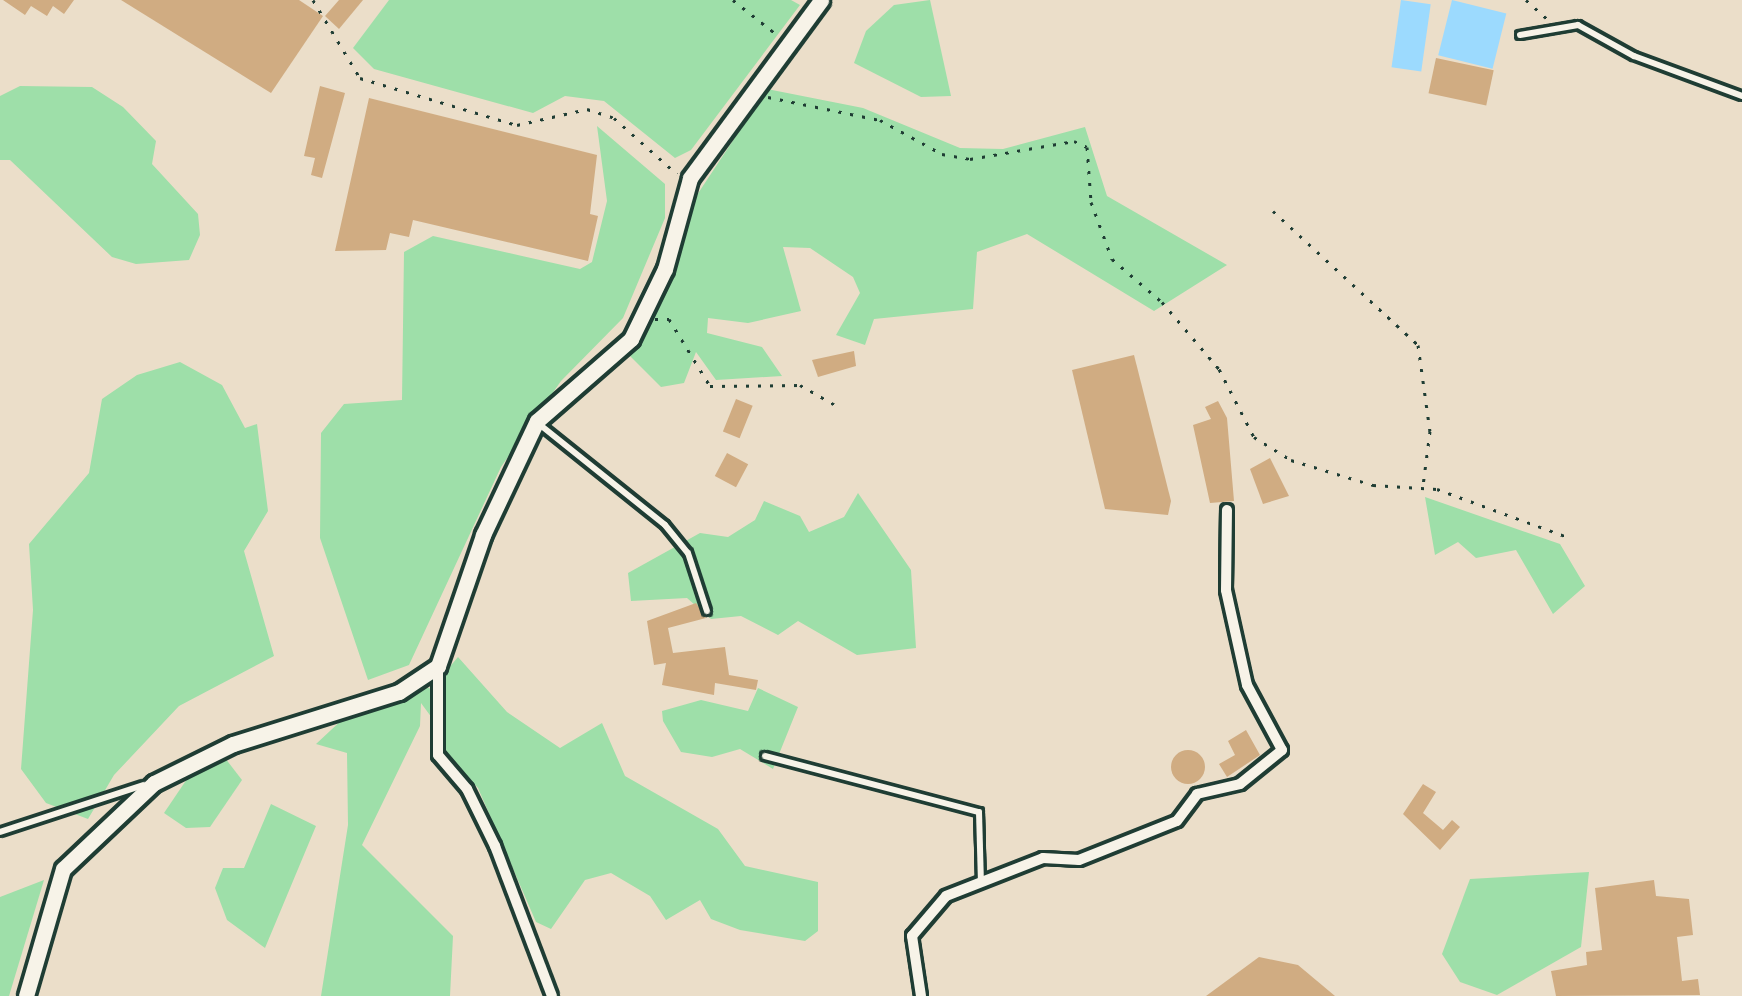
<!DOCTYPE html>
<html>
<head>
<meta charset="utf-8">
<style>
	body { margin:0 }
	#map { position:relative; width:1742px; height:996px; overflow:hidden; background:#ebdec9; font-family:"Balsamiq Sans",sans-serif }
	div>[style] { position:absolute }
	.green>* { inset:0; background:#9edfa9 }
	.water>* { inset:0; background:#9cdafe; transform-origin:0 0 }
	.building>* { inset:0; background:#d0ac82; transform-origin:0 0 }
	.round { border-radius:50% }
	.path>* { height:3px; margin-top:-1.5px; transform-origin:0; background:repeating-linear-gradient(90deg,#1f3d34 0 3px,transparent 0 12px) }
	.roads { filter:drop-shadow(3px 0 #1f3d34) drop-shadow(-3px 0 #1f3d34) drop-shadow(0 3px #1f3d34) drop-shadow(0 -3px #1f3d34) }
	.lane>* { height:6px; margin:-3px; padding:0 3px; transform-origin:3px; border-radius:3px; background:#f7f3e8 }
	.street>* { height:10px; margin:-5px; padding:0 5px; transform-origin:5px; border-radius:5px; background:#f7f3e8 }
	.secondary>* { height:15px; margin:-7.5px; padding:0 7.5px; transform-origin:7.5px; border-radius:7.5px; background:#f7f3e8 }
	span { translate:-50% -50%; white-space:nowrap; text-align:center; line-height:1.15; -webkit-text-stroke:9px #f7f3e8; paint-order:stroke }
</style>
</head>
<body>
<div id="map">
	<div class="green">
		<i style="clip-path:polygon(389px 0,791px 0,800px 5px,691px 150px,675px 158px,604px 101px,565px 96px,533px 113px,374px 69px,353px 48px)"></i>
		<i style="clip-path:polygon(930px 0,951px 96px,921px 97px,854px 63px,866px 31px,894px 5px)"></i>
		<i style="clip-path:polygon(20px 86px,92px 87px,123px 107px,156px 141px,152px 164px,198px 214px,200px 235px,189px 260px,136px 264px,112px 257px,10px 160px,0 160px,0 96px)"></i>
		<i style="clip-path:polygon(767px 89px,863px 108px,960px 148px,1003px 149px,1085px 127px,1107px 196px,1227px 265px,1154px 311px,1027px 234px,977px 252px,973px 309px,874px 319px,865px 345px,836px 335px,860px 293px,853px 277px,810px 248px,783px 247px,801px 311px,748px 323px,708px 318px,707px 333px,762px 347px,782px 376px,716px 380px,696px 352px,684px 383px,661px 387px,629px 355px,657px 311px,695px 198px)"></i>
		<i style="clip-path:polygon(597px 126px,665px 184px,665px 218px,623px 318px,561px 381px,501px 467px,409px 665px,368px 680px,320px 538px,321px 433px,344px 404px,402px 400px,404px 252px,433px 236px,580px 269px,592px 262px,607px 201px)"></i>
		<i style="clip-path:polygon(180px 362px,222px 385px,245px 428px,257px 424px,268px 511px,244px 551px,274px 656px,179px 706px,114px 775px,88px 819px,46px 803px,21px 769px,33px 610px,29px 544px,89px 473px,102px 399px,137px 375px)"></i>
		<i style="clip-path:polygon(858px 493px,911px 570px,916px 648px,857px 655px,798px 621px,778px 635px,741px 616px,711px 619px,687px 598px,631px 601px,628px 573px,700px 533px,728px 537px,755px 520px,764px 501px,800px 516px,809px 532px,844px 517px)"></i>
		<i style="clip-path:polygon(1425px 497px,1560px 544px,1585px 586px,1553px 614px,1516px 550px,1476px 558px,1458px 542px,1435px 555px)"></i>
		<i style="clip-path:polygon(458px 657px,507px 712px,560px 748px,602px 723px,625px 776px,718px 829px,745px 866px,818px 882px,818px 931px,805px 941px,740px 930px,711px 919px,700px 900px,666px 920px,650px 896px,611px 873px,585px 880px,551px 929px,536px 922px,478px 788px,445px 753px,443px 733px,421px 703px,420px 726px,362px 845px,453px 936px,450px 996px,321px 996px,348px 825px,347px 753px,316px 744px,345px 717px,420px 684px,431px 689px)"></i>
		<i style="clip-path:polygon(758px 688px,798px 707px,773px 769px,740px 749px,712px 757px,681px 752px,663px 721px,662px 711px,701px 700px,748px 711px)"></i>
		<i style="clip-path:polygon(225px 758px,242px 780px,210px 827px,186px 828px,164px 813px,187px 779px)"></i>
		<i style="clip-path:polygon(271px 804px,316px 826px,265px 948px,227px 920px,215px 888px,223px 868px,244px 868px)"></i>
		<i style="clip-path:polygon(1589px 872px,1581px 947px,1497px 995px,1460px 982px,1442px 954px,1470px 879px)"></i>
		<i style="clip-path:polygon(44px 880px,9px 996px,0 996px,0 897px)"></i>
	</div>
	<div class="water">
		<i style="left:1401px;top:0;width:30px;height:68px;rotate:8deg"></i>
		<i style="left:1452px;top:0;width:56px;height:57px;rotate:14deg"></i>
	</div>
	<div class="building">
		<i style="clip-path:polygon(3px 0,74px 0,64px 14px,53px 6px,47px 16px,31px 6px,25px 15px)"></i>
		<i style="clip-path:polygon(121px 0,299px 0,323px 16px,271px 93px)"></i>
		<i style="clip-path:polygon(339px 0,363px 0,339px 29px,325px 16px)"></i>
		<i style="left:1436px;top:58px;width:59px;height:36px;rotate:12deg"></i>
		<i style="clip-path:polygon(320px 86px,345px 93px,322px 178px,311px 175px,315px 158px,304px 156px)"></i>
		<i style="clip-path:polygon(369px 98px,597px 155px,590px 214px,598px 216px,588px 261px,413px 220px,409px 237px,390px 233px,386px 250px,335px 251px)"></i>
		<i style="clip-path:polygon(854px 351px,856px 366px,818px 377px,812px 360px)"></i>
		<i style="clip-path:polygon(1134px 355px,1171px 501px,1168px 515px,1105px 509px,1072px 370px)"></i>
		<i style="left:736px;top:399px;width:18px;height:35px;rotate:22deg"></i>
		<i style="clip-path:polygon(1218px 401px,1227px 418px,1234px 501px,1210px 503px,1193px 425px,1211px 419px,1205px 407px)"></i>
		<i style="left:727px;top:453px;width:24px;height:26px;rotate:28deg"></i>
		<i style="clip-path:polygon(1270px 458px,1289px 496px,1263px 504px,1250px 469px)"></i>
		<i style="clip-path:polygon(696px 603px,706px 618px,668px 628px,673px 653px,725px 647px,729px 675px,758px 680px,756px 690px,715px 683px,714px 695px,662px 685px,666px 663px,654px 665px,647px 621px)"></i>
		<i style="clip-path:polygon(1246px 730px,1260px 755px,1227px 777px,1219px 764px,1235px 755px,1228px 741px)"></i>
		<i class="round" style="left:1171px;top:750px;width:34px;height:34px"></i>
		<i style="clip-path:polygon(1423px 784px,1436px 792px,1423px 813px,1443px 830px,1452px 820px,1460px 827px,1440px 850px,1403px 814px)"></i>
		<i style="clip-path:polygon(1654px 880px,1656px 896px,1689px 899px,1693px 935px,1677px 937px,1682px 981px,1698px 979px,1700px 995px,1556px 996px,1551px 971px,1587px 965px,1586px 952px,1602px 950px,1595px 888px)"></i>
		<i style="clip-path:polygon(1259px 957px,1298px 965px,1335px 996px,1206px 996px)"></i>
	</div>
	<div class="path">
		<i style="left:313px;top:0;width:91px;rotate:58.9deg"></i>
		<i style="left:360px;top:78px;width:164px;rotate:16.7deg"></i>
		<i style="left:517px;top:125px;width:72px;rotate:-12.9deg"></i>
		<i style="left:587px;top:109px;width:28px;rotate:18deg"></i>
		<i style="left:614px;top:118px;width:84px;rotate:41.6deg"></i>
		<i style="left:733px;top:0;width:55px;rotate:38.3deg"></i>
		<i style="left:1526px;top:0;width:28px;rotate:42deg"></i>
		<i style="left:768px;top:97px;width:114px;rotate:11.6deg"></i>
		<i style="left:880px;top:120px;width:71px;rotate:28.7deg"></i>
		<i style="left:942px;top:154px;width:28px;rotate:10deg"></i>
		<i style="left:970px;top:159px;width:106px;rotate:-9.8deg"></i>
		<i style="left:1074px;top:141px;width:14px;rotate:25deg"></i>
		<i style="left:1087px;top:147px;width:55px;rotate:85.8deg"></i>
		<i style="left:1091px;top:202px;width:61px;rotate:69.8deg"></i>
		<i style="left:1112px;top:259px;width:66px;rotate:40.7deg"></i>
		<i style="left:1162px;top:302px;width:88px;rotate:49.6deg"></i>
		<i style="left:1219px;top:369px;width:76px;rotate:62.8deg"></i>
		<i style="left:1254px;top:437px;width:44px;rotate:31.9deg"></i>
		<i style="left:1291px;top:460px;width:86px;rotate:17deg"></i>
		<i style="left:1373px;top:485px;width:64px;rotate:3.6deg"></i>
		<i style="left:1437px;top:489px;width:136px;rotate:20.2deg"></i>
		<i style="left:1273px;top:211px;width:197px;rotate:42.7deg"></i>
		<i style="left:1418px;top:345px;width:87px;rotate:82.1deg"></i>
		<i style="left:1430px;top:431px;width:55px;rotate:97.3deg"></i>
		<i style="left:655px;top:319px;width:14px"></i>
		<i style="left:669px;top:319px;width:79px;rotate:58.5deg"></i>
		<i style="left:710px;top:386px;width:90px;rotate:-0.6deg"></i>
		<i style="left:800px;top:385px;width:40px;rotate:29.7deg"></i>
	</div>
	<div class="roads">
		<div class="lane">
			<i style="left:1520px;top:35px;width:59px;rotate:-9.8deg"></i>
			<i style="left:1578px;top:25px;width:64px;rotate:29deg"></i>
			<i style="left:1634px;top:56px;width:115px;rotate:20.3deg"></i>
			<i style="left:539px;top:424px;width:161px;rotate:38.7deg"></i>
			<i style="left:665px;top:525px;width:36px;rotate:51deg"></i>
			<i style="left:688px;top:553px;width:61px;rotate:71.9deg"></i>
			<i style="left:765px;top:756px;width:221px;rotate:14.7deg"></i>
			<i style="left:979px;top:812px;width:70px;rotate:88.4deg"></i>
			<i style="left:0;top:832px;width:151px;rotate:-18.1deg"></i>
		</div>
		<div class="street">
			<i style="left:438px;top:666px;width:89px;rotate:90deg"></i>
			<i style="left:438px;top:755px;width:45px;rotate:49.5deg"></i>
			<i style="left:467px;top:789px;width:64px;rotate:63.8deg"></i>
			<i style="left:495px;top:846px;width:160px;rotate:69.2deg"></i>
			<i style="left:921px;top:996px;width:61px;rotate:-98.5deg"></i>
			<i style="left:912px;top:936px;width:52px;rotate:-49.6deg"></i>
			<i style="left:946px;top:896px;width:104px;rotate:-21.4deg"></i>
			<i style="left:1043px;top:858px;width:36px;rotate:3deg"></i>
			<i style="left:1079px;top:860px;width:105px;rotate:-21.7deg"></i>
			<i style="left:1177px;top:821px;width:34px;rotate:-53deg"></i>
			<i style="left:1197px;top:794px;width:44px;rotate:-13.1deg"></i>
			<i style="left:1240px;top:784px;width:54px;rotate:-39deg"></i>
			<i style="left:1282px;top:750px;width:74px;rotate:-118.3deg"></i>
			<i style="left:1247px;top:685px;width:97px;rotate:-102.5deg"></i>
			<i style="left:1226px;top:590px;width:80px;rotate:-89.3deg"></i>
		</div>
		<div class="secondary">
			<i style="left:26px;top:996px;width:132px;rotate:-73.8deg"></i>
			<i style="left:63px;top:869px;width:125px;rotate:-43.4deg"></i>
			<i style="left:154px;top:783px;width:88px;rotate:-26.3deg"></i>
			<i style="left:233px;top:744px;width:174px;rotate:-17.4deg"></i>
			<i style="left:399px;top:692px;width:47px;rotate:-33.7deg"></i>
			<i style="left:438px;top:666px;width:139px;rotate:-71deg"></i>
			<i style="left:483px;top:535px;width:126px;rotate:-64.7deg"></i>
			<i style="left:537px;top:421px;width:125px;rotate:-41.1deg"></i>
			<i style="left:631px;top:339px;width:78px;rotate:-64.1deg"></i>
			<i style="left:665px;top:269px;width:94px;rotate:-74.6deg"></i>
			<i style="left:690px;top:178px;width:221px;rotate:-53.6deg"></i>
		</div>
	</div>
</div>
</body>
</html>
